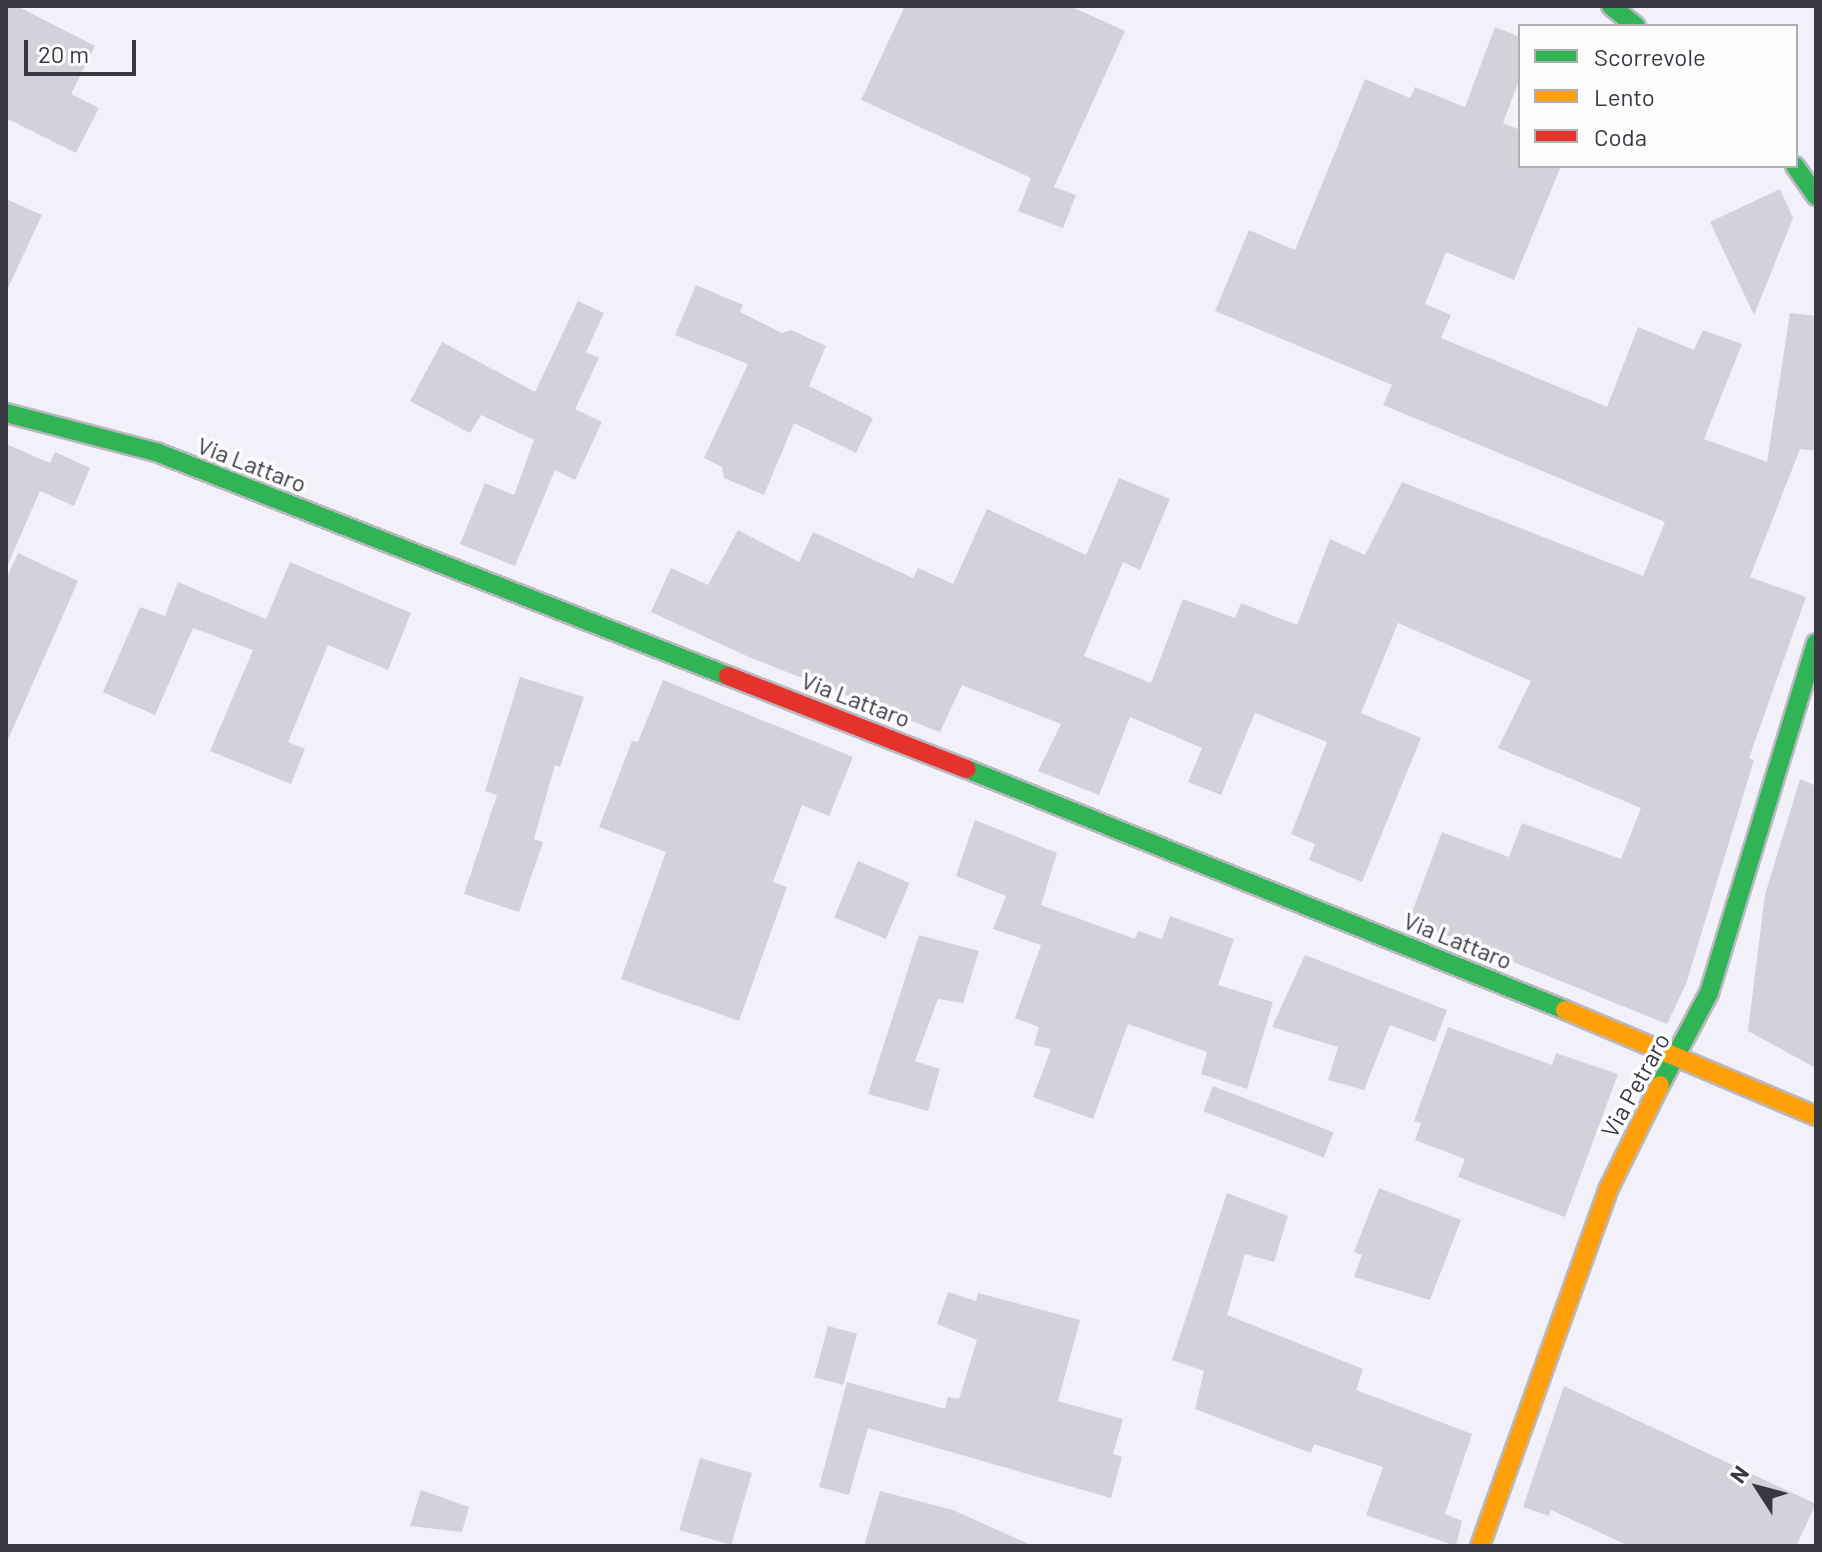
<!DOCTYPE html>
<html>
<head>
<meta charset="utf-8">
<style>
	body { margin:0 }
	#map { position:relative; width:1822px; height:1552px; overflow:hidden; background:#f2f1fa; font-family:Barlow,sans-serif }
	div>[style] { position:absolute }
	.building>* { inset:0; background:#d3d2db; transform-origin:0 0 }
	.roads { filter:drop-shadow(2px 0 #b9b8c1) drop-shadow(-2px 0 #b9b8c1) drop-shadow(0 2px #b9b8c1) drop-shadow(0 -2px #b9b8c1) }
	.fast>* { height:18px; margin:-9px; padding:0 9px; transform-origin:9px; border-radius:9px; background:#30b455 }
	.slow>* { height:18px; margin:-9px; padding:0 9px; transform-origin:9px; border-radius:9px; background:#ff9f0a }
	.jam>* { height:18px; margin:-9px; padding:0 9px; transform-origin:9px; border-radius:9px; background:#e5322d }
	span { translate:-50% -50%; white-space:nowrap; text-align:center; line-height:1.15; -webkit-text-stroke:7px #fdfdfd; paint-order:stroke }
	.street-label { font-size:24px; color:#393742 }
	.frame { position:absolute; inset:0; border:8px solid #393742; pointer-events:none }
	.legend { position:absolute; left:1518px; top:24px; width:280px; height:144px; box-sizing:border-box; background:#fdfdfd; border:2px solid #afaeb2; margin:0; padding:10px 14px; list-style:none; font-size:24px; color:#393742 }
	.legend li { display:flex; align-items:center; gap:16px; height:40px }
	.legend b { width:40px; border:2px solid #afaeb2 }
	.north { position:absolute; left:1718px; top:1448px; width:80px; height:80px; -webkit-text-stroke:6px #fdfdfd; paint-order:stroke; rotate:306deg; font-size:22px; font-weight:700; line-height:32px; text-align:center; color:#393742 }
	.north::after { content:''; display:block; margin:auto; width:28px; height:36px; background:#393742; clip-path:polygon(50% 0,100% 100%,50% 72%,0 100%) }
	.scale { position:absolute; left:24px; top:40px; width:112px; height:36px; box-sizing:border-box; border:4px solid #393742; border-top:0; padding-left:10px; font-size:24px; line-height:28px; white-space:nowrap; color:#393742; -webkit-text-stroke:6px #fdfdfd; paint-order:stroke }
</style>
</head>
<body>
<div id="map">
	<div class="building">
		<i style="clip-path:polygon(6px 6px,17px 6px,95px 46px,71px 94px,99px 108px,76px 153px,6px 118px)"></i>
		<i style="clip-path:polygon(905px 6px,1070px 6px,1125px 31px,1054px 187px,1076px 195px,1063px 228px,1018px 211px,1031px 178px,861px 100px)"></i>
		<i style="clip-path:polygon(1495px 27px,1520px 37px,1520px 78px,1503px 123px,1520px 130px,1520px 166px,1561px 166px,1514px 280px,1446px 252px,1425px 304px,1451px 315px,1441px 338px,1607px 407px,1638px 327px,1694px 350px,1703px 330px,1742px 344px,1704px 439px,1767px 462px,1790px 313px,1816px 316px,1816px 451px,1800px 449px,1750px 577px,1806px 597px,1749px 758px,1754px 760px,1686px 984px,1667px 1024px,1409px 920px,1442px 832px,1509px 857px,1522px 823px,1621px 859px,1641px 808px,1498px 748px,1531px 681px,1398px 623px,1361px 713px,1421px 738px,1362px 882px,1309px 860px,1315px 844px,1291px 834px,1327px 742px,1255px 713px,1221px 795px,1188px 782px,1202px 748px,1130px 717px,1099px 795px,1038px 771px,1061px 724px,962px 685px,940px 732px,751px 658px,651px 612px,671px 568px,708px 585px,738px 530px,799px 562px,813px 532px,913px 578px,918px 568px,953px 584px,987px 509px,1086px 555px,1119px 478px,1170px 499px,1140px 570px,1123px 562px,1084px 656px,1151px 683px,1183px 599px,1235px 618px,1241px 603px,1297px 625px,1330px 539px,1365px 555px,1402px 482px,1643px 576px,1665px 522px,1383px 405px,1392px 385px,1215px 311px,1249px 230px,1295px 250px,1365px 79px,1410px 98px,1415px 87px,1465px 107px)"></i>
		<i style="clip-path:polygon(1780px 189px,1793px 218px,1754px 315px,1710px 222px)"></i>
		<i style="clip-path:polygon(6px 199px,42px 215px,6px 292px)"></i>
		<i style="clip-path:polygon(696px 285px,743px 305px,740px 312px,782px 333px,791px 330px,826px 346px,809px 386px,873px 418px,856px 453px,794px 423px,764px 495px,724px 478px,722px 467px,704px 458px,748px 364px,675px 335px)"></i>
		<i style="clip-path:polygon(578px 301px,604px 313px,586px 352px,599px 358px,575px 409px,602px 422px,575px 480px,555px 470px,515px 566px,460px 544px,485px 483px,514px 495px,534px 440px,481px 415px,470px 433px,410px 401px,442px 342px,535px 392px)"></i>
		<i style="clip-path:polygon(6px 444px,50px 463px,55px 452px,90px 468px,74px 506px,40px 491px,6px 569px)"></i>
		<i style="clip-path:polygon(18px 553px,78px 581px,6px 744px,6px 579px)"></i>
		<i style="clip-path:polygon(290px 562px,411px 613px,388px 670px,328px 645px,288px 742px,305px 749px,291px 784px,210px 751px,253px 650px,193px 628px,155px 715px,103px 692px,140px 607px,165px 616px,178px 582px,266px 619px)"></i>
		<i style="clip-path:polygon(520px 677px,584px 697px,560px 767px,555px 765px,534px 839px,543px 842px,519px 912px,464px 894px,497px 795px,485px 791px)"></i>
		<i style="clip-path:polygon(663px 680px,853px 757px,829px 816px,802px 805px,773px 882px,787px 887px,739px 1021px,621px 979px,666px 852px,599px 827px,632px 741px,638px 742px)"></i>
		<i style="clip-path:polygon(1800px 779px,1816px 786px,1816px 1068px,1748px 1031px,1765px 895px)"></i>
		<i style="clip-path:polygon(975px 820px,1057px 853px,1041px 905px,1135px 939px,1138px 931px,1162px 939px,1170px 916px,1234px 939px,1218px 985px,1273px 1002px,1247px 1089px,1201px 1074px,1207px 1052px,1128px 1024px,1093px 1119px,1033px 1097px,1051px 1049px,1034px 1045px,1039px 1027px,1015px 1018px,1041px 945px,993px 929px,1006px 896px,956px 876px)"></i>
		<i style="left:858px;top:861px;width:56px;height:61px;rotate:23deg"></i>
		<i style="clip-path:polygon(919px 935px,979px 951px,963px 1003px,938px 999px,915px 1061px,940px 1069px,928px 1111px,868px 1094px)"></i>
		<i style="clip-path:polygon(1305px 955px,1447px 1010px,1435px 1042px,1390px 1025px,1364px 1090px,1328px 1080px,1338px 1047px,1272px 1027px)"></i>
		<i style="clip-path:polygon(1448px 1027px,1552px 1065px,1556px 1053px,1618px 1074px,1565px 1217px,1458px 1177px,1465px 1159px,1415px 1140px,1421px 1123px,1414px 1121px)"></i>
		<i style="left:1213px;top:1086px;width:129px;height:27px;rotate:21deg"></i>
		<i style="clip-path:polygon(1379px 1188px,1461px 1220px,1430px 1300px,1354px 1277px,1362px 1255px,1354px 1252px)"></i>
		<i style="clip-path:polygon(1227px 1193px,1288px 1216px,1274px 1262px,1245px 1254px,1227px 1315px,1363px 1369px,1356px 1390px,1472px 1434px,1445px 1514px,1462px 1521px,1456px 1546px,1366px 1515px,1383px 1467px,1314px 1444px,1311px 1453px,1195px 1409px,1204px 1371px,1172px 1360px)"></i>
		<i style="clip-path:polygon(948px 1292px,976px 1301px,978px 1293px,1080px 1320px,1058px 1401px,1123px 1419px,1113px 1454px,1122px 1457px,1111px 1498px,868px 1428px,849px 1495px,819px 1487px,847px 1382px,945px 1409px,948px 1397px,959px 1399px,977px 1340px,937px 1324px)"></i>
		<i style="left:828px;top:1326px;width:30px;height:53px;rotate:15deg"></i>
		<i style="clip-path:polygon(1564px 1386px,1816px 1504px,1796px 1546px,1629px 1546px,1551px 1510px,1549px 1516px,1523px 1507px)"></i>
		<i style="left:700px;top:1458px;width:54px;height:75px;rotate:16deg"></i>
		<i style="clip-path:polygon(421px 1490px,469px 1507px,462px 1532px,410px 1526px)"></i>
		<i style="clip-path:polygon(880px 1491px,953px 1510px,1033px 1546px,864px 1546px)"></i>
	</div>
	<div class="roads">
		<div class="fast">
			<i style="left:1611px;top:6px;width:32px;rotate:39deg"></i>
			<i style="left:1795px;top:166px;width:37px;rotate:55deg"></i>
			<i style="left:6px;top:413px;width:155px;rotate:14.6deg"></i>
			<i style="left:156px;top:452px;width:614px;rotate:21.39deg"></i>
			<i style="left:967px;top:769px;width:645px;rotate:21.95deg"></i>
			<i style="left:1660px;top:1085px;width:104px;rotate:-62deg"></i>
			<i style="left:1709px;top:993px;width:366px;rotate:-73deg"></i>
		</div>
		<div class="slow">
			<i style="left:1565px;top:1010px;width:272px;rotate:22.9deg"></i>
			<i style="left:1480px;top:1546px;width:378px;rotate:-70.2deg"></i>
			<i style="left:1608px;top:1190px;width:117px;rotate:-63.7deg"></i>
		</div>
		<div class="jam">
			<i style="left:728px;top:676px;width:256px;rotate:21.3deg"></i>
		</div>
	</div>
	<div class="street-label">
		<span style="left:252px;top:464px;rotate:21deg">Via Lattaro</span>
		<span style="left:856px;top:699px;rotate:21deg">Via Lattaro</span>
		<span style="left:1458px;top:940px;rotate:22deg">Via Lattaro</span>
		<span style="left:1635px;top:1085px;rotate:-61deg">Via Petraro</span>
	</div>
	<div class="frame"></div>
	<ul class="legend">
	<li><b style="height:10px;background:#30b455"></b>Scorrevole</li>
	<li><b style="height:10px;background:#ff9f0a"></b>Lento</li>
	<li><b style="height:10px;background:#e5322d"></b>Coda</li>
	</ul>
	<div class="north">N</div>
	<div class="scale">20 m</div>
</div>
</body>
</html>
